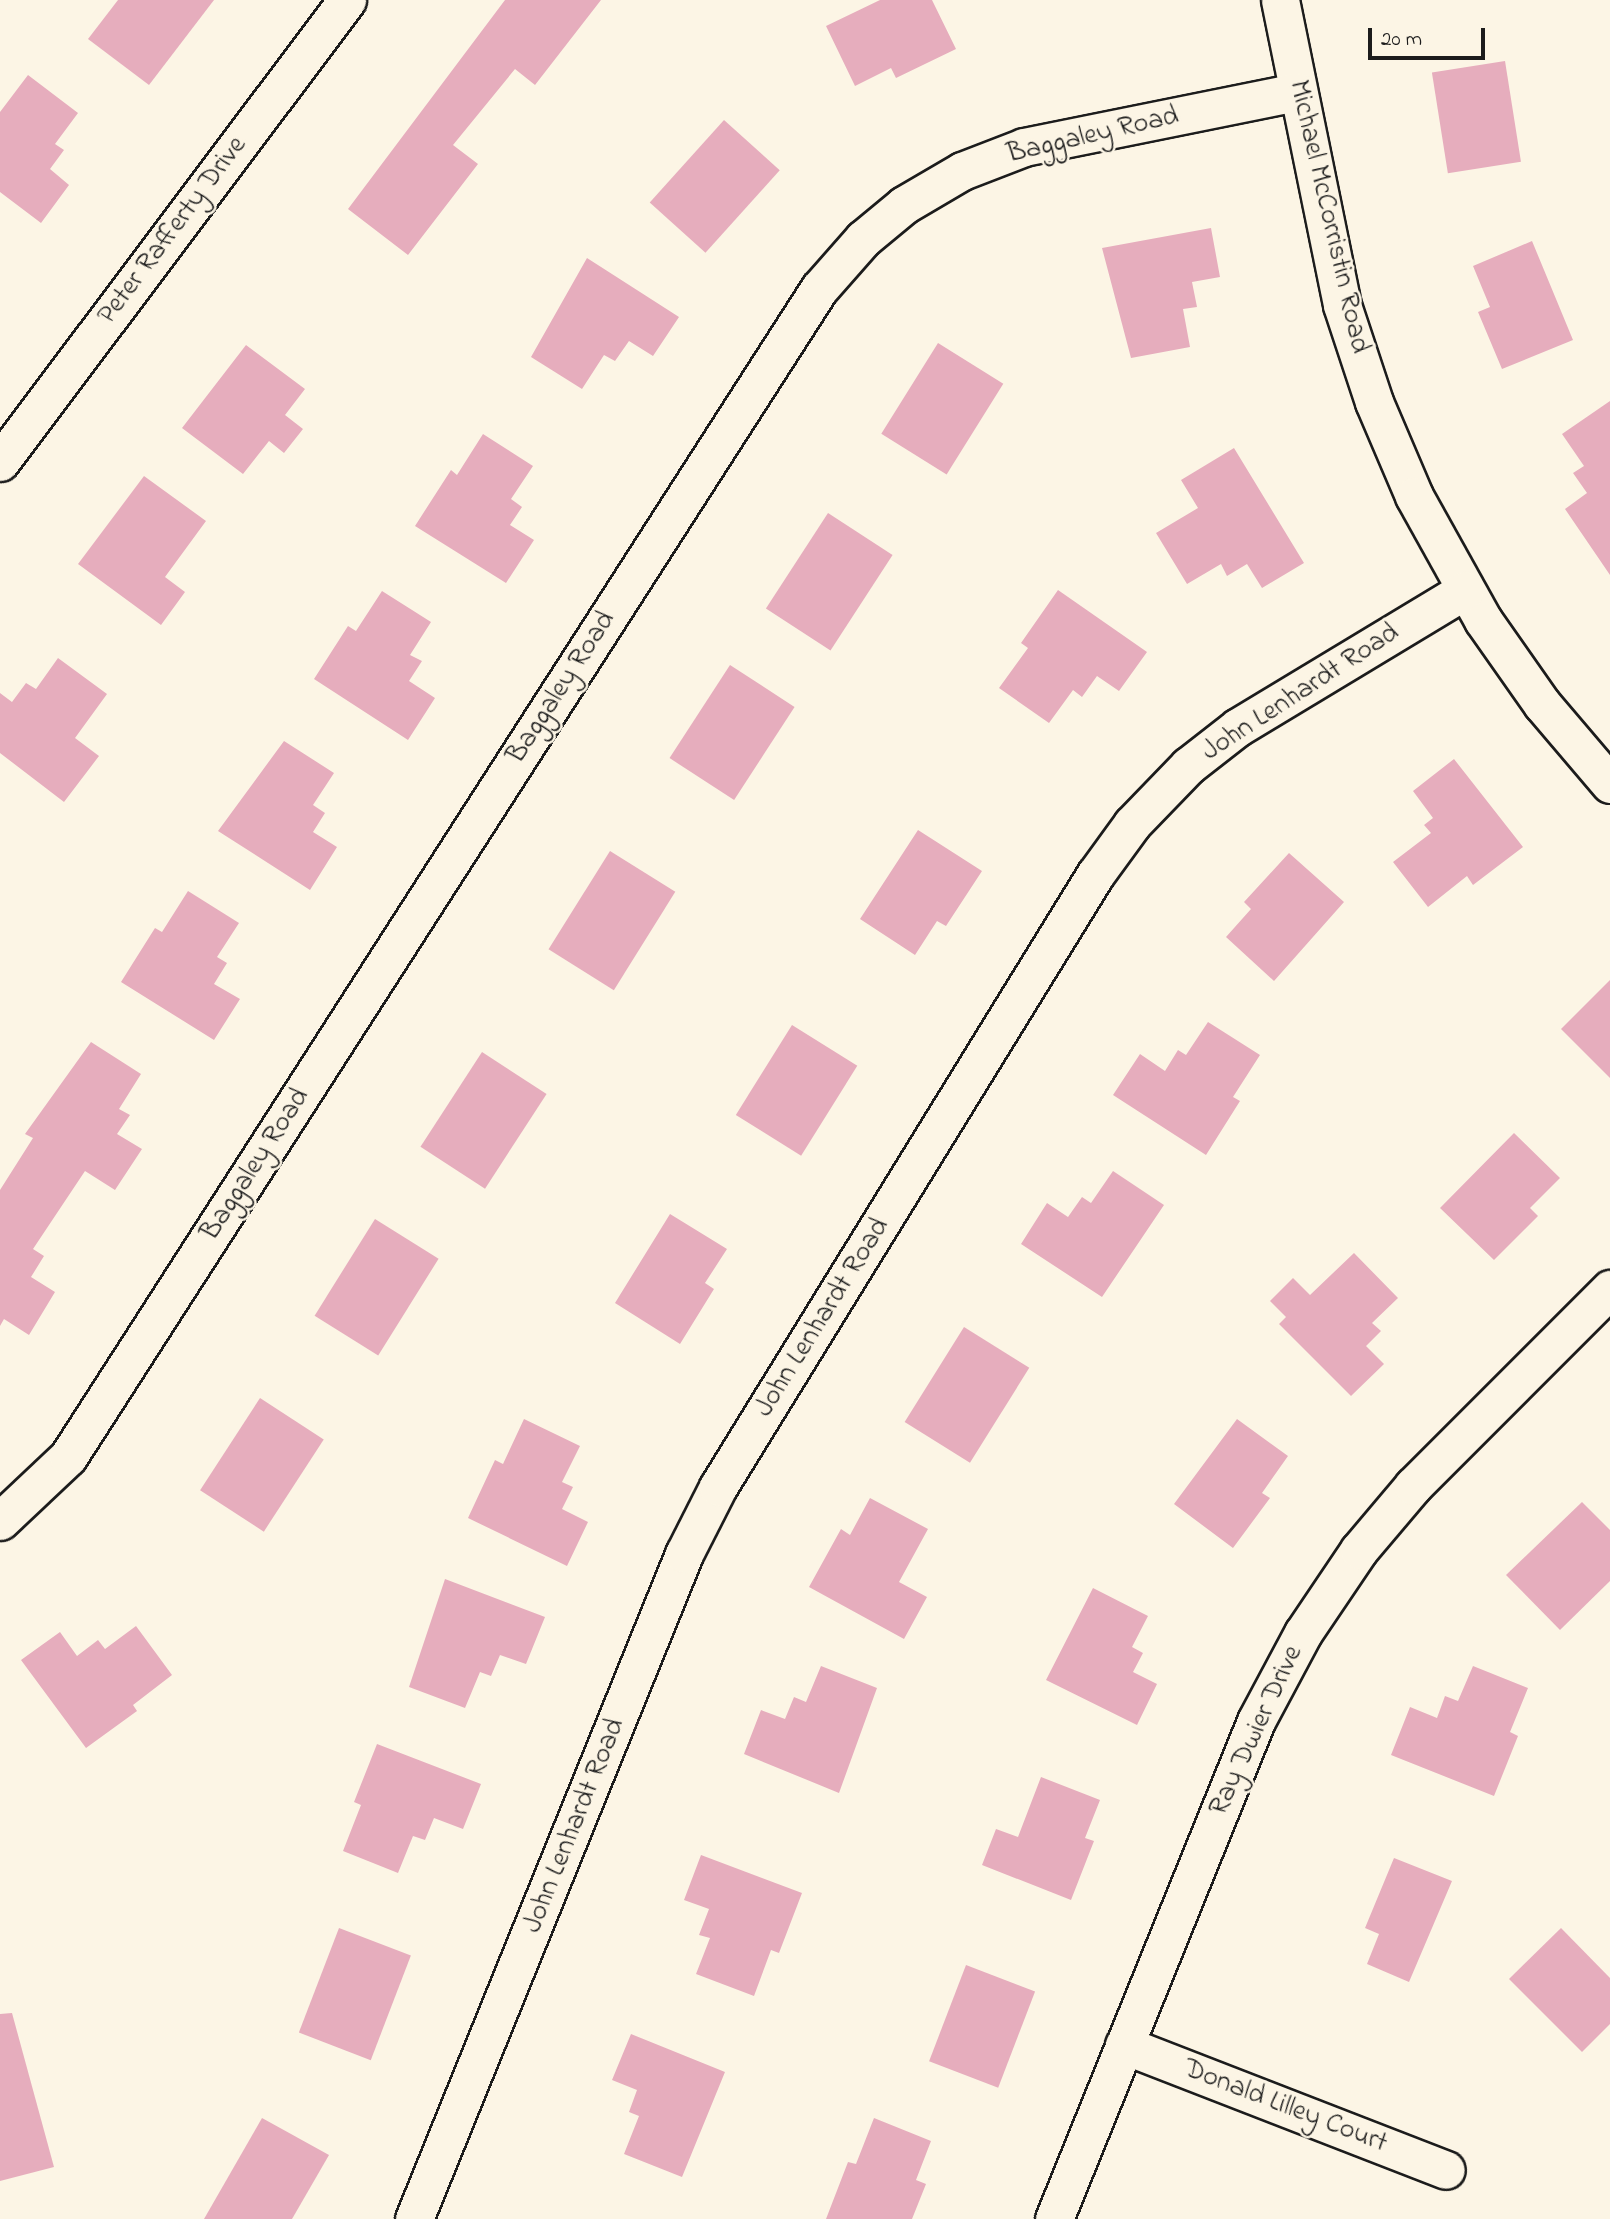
<!DOCTYPE html>
<html>
<head>
<meta charset="utf-8">
<style>
	body { margin:0 }
	#map { position:relative; width:1610px; height:2219px; overflow:hidden; background:#fcf5e5; font-family:"Indie Flower",sans-serif }
	div>[style] { position:absolute }
	.building>* { inset:0; background:#e6adbd; transform-origin:0 0 }
	.roads { filter:drop-shadow(2px 0 #1c1c1c) drop-shadow(-2px 0 #1c1c1c) drop-shadow(0 2px #1c1c1c) drop-shadow(0 -2px #1c1c1c) }
	.street>* { height:37px; margin:-18.5px; padding:0 18.5px; transform-origin:18.5px; border-radius:18.5px; background:#fcf5e5 }
	span { translate:-50% -50%; white-space:nowrap; text-align:center; line-height:1.15; -webkit-text-stroke:5px #fcf5e5; paint-order:stroke }
	.street-label { font-size:28px; color:#1c1c1c }
	.scale { position:absolute; left:1368px; top:28px; width:117px; height:32px; box-sizing:border-box; border:4px solid #1c1c1c; border-top:0; padding-left:9px; font-size:21px; line-height:24px; white-space:nowrap; color:#1c1c1c; -webkit-text-stroke:5px #fcf5e5; paint-order:stroke }
</style>
</head>
<body>
<div id="map">
	<div class="building">
		<i style="clip-path:polygon(118px 0,214px 0,149px 85px,88px 39px)"></i>
		<i style="clip-path:polygon(505px 0,601px 0,535px 85px,515px 69px,453px 145px,478px 164px,408px 255px,348px 209px)"></i>
		<i style="clip-path:polygon(880px 0,932px 0,956px 49px,896px 78px,891px 68px,855px 86px,826px 26px)"></i>
		<i style="left:1505px;top:61px;width:102px;height:74px;rotate:81deg"></i>
		<i style="clip-path:polygon(28px 75px,78px 113px,55px 144px,64px 150px,50px 169px,69px 185px,41px 223px,0 192px,0 112px)"></i>
		<i style="left:724px;top:120px;width:75px;height:111px;rotate:42deg"></i>
		<i style="clip-path:polygon(1211px 228px,1220px 277px,1192px 282px,1197px 307px,1183px 309px,1190px 347px,1131px 358px,1102px 248px)"></i>
		<i style="clip-path:polygon(1532px 241px,1573px 340px,1502px 369px,1478px 312px,1490px 307px,1473px 266px)"></i>
		<i style="clip-path:polygon(587px 258px,679px 317px,653px 356px,629px 341px,615px 361px,604px 355px,582px 389px,531px 357px)"></i>
		<i style="left:938px;top:343px;width:77px;height:107px;rotate:32deg"></i>
		<i style="clip-path:polygon(246px 345px,305px 389px,285px 415px,303px 429px,284px 453px,269px 441px,243px 474px,182px 428px)"></i>
		<i style="clip-path:polygon(1610px 401px,1610px 575px,1565px 509px,1587px 493px,1573px 473px,1584px 466px,1562px 434px)"></i>
		<i style="clip-path:polygon(483px 434px,533px 466px,511px 499px,522px 507px,510px 525px,534px 540px,506px 583px,415px 526px,451px 470px,457px 475px)"></i>
		<i style="clip-path:polygon(1234px 448px,1304px 563px,1262px 588px,1247px 564px,1227px 576px,1221px 564px,1187px 584px,1156px 533px,1198px 508px,1181px 480px)"></i>
		<i style="clip-path:polygon(144px 476px,206px 521px,165px 577px,185px 592px,161px 625px,78px 564px)"></i>
		<i style="left:828px;top:513px;width:77px;height:114px;rotate:33deg"></i>
		<i style="clip-path:polygon(1058px 590px,1147px 652px,1119px 691px,1097px 676px,1082px 697px,1073px 690px,1049px 723px,999px 688px,1028px 648px,1021px 643px)"></i>
		<i style="clip-path:polygon(382px 591px,431px 622px,410px 655px,422px 661px,409px 681px,435px 698px,408px 740px,314px 679px,348px 626px,356px 631px)"></i>
		<i style="clip-path:polygon(58px 658px,107px 694px,75px 738px,99px 756px,64px 802px,0 753px,0 693px,12px 702px,26px 683px,36px 689px)"></i>
		<i style="left:730px;top:665px;width:77px;height:111px;rotate:33deg"></i>
		<i style="clip-path:polygon(284px 741px,334px 773px,313px 805px,325px 813px,313px 832px,337px 847px,310px 890px,218px 831px)"></i>
		<i style="clip-path:polygon(1454px 759px,1523px 847px,1473px 885px,1467px 876px,1428px 907px,1393px 862px,1431px 833px,1424px 825px,1433px 818px,1413px 791px)"></i>
		<i style="clip-path:polygon(918px 830px,982px 871px,946px 926px,937px 921px,915px 955px,860px 919px)"></i>
		<i style="left:610px;top:851px;width:77px;height:116px;rotate:32deg"></i>
		<i style="clip-path:polygon(1289px 853px,1344px 902px,1274px 981px,1226px 937px,1251px 909px,1244px 902px)"></i>
		<i style="clip-path:polygon(188px 891px,239px 923px,217px 957px,227px 963px,214px 984px,240px 999px,214px 1040px,121px 982px,155px 928px,162px 932px)"></i>
		<i style="clip-path:polygon(1610px 980px,1610px 1078px,1561px 1029px)"></i>
		<i style="clip-path:polygon(1208px 1022px,1260px 1055px,1233px 1097px,1240px 1101px,1206px 1155px,1113px 1095px,1140px 1054px,1165px 1071px,1178px 1050px,1186px 1055px)"></i>
		<i style="left:792px;top:1025px;width:77px;height:106px;rotate:32deg"></i>
		<i style="clip-path:polygon(91px 1042px,141px 1074px,119px 1109px,130px 1115px,117px 1134px,142px 1149px,115px 1190px,85px 1171px,33px 1249px,44px 1256px,31px 1277px,55px 1292px,29px 1335px,4px 1319px,0 1326px,0 1190px,33px 1138px,25px 1134px)"></i>
		<i style="left:482px;top:1052px;width:77px;height:113px;rotate:33deg"></i>
		<i style="clip-path:polygon(1514px 1133px,1560px 1178px,1530px 1208px,1538px 1216px,1494px 1260px,1440px 1208px)"></i>
		<i style="clip-path:polygon(1113px 1171px,1164px 1205px,1102px 1297px,1021px 1244px,1047px 1203px,1068px 1217px,1082px 1197px,1091px 1203px)"></i>
		<i style="clip-path:polygon(670px 1214px,727px 1249px,705px 1283px,714px 1289px,680px 1344px,615px 1303px)"></i>
		<i style="left:375px;top:1219px;width:75px;height:114px;rotate:32deg"></i>
		<i style="clip-path:polygon(1354px 1253px,1398px 1298px,1372px 1323px,1381px 1331px,1366px 1346px,1384px 1364px,1351px 1396px,1279px 1324px,1286px 1317px,1270px 1301px,1293px 1278px,1310px 1295px)"></i>
		<i style="left:964px;top:1327px;width:77px;height:112px;rotate:32deg"></i>
		<i style="left:260px;top:1398px;width:76px;height:110px;rotate:33deg"></i>
		<i style="clip-path:polygon(524px 1419px,580px 1446px,562px 1482px,573px 1487px,562px 1509px,588px 1522px,567px 1566px,468px 1518px,495px 1460px,503px 1464px)"></i>
		<i style="clip-path:polygon(1237px 1419px,1288px 1456px,1262px 1493px,1270px 1498px,1233px 1548px,1174px 1504px)"></i>
		<i style="clip-path:polygon(870px 1498px,928px 1529px,899px 1582px,927px 1597px,904px 1639px,809px 1587px,841px 1529px,850px 1535px)"></i>
		<i style="clip-path:polygon(1582px 1502px,1610px 1530px,1610px 1581px,1560px 1630px,1506px 1575px)"></i>
		<i style="clip-path:polygon(445px 1579px,545px 1617px,526px 1664px,500px 1655px,491px 1676px,480px 1672px,465px 1708px,409px 1687px)"></i>
		<i style="clip-path:polygon(1093px 1588px,1148px 1616px,1132px 1647px,1143px 1653px,1133px 1672px,1157px 1684px,1137px 1725px,1046px 1680px)"></i>
		<i style="clip-path:polygon(136px 1626px,172px 1675px,133px 1705px,137px 1711px,86px 1748px,21px 1660px,60px 1632px,77px 1656px,98px 1640px,105px 1649px)"></i>
		<i style="clip-path:polygon(821px 1666px,877px 1688px,839px 1793px,744px 1754px,761px 1710px,785px 1719px,794px 1697px,806px 1702px)"></i>
		<i style="clip-path:polygon(1473px 1666px,1528px 1688px,1510px 1732px,1518px 1736px,1494px 1796px,1391px 1755px,1410px 1707px,1437px 1718px,1445px 1696px,1458px 1701px)"></i>
		<i style="clip-path:polygon(377px 1744px,481px 1784px,463px 1829px,434px 1818px,425px 1840px,413px 1836px,398px 1873px,343px 1851px,361px 1805px,354px 1802px)"></i>
		<i style="clip-path:polygon(1041px 1777px,1100px 1800px,1085px 1838px,1094px 1841px,1071px 1900px,982px 1865px,996px 1829px,1018px 1837px)"></i>
		<i style="clip-path:polygon(701px 1855px,802px 1893px,779px 1953px,771px 1950px,754px 1996px,696px 1974px,710px 1938px,699px 1935px,709px 1909px,684px 1900px)"></i>
		<i style="clip-path:polygon(1394px 1858px,1452px 1881px,1409px 1982px,1367px 1964px,1379px 1934px,1365px 1928px)"></i>
		<i style="left:339px;top:1928px;width:77px;height:112px;rotate:21deg"></i>
		<i style="clip-path:polygon(1561px 1928px,1610px 1978px,1610px 2024px,1582px 2052px,1509px 1979px)"></i>
		<i style="left:966px;top:1965px;width:74px;height:103px;rotate:21deg"></i>
		<i style="clip-path:polygon(12px 2013px,54px 2167px,0 2181px,0 2014px)"></i>
		<i style="clip-path:polygon(631px 2034px,725px 2072px,682px 2177px,624px 2154px,639px 2116px,629px 2112px,637px 2090px,612px 2080px)"></i>
		<i style="clip-path:polygon(262px 2118px,329px 2155px,292px 2219px,204px 2219px)"></i>
		<i style="clip-path:polygon(874px 2118px,931px 2141px,916px 2180px,926px 2184px,912px 2219px,826px 2219px,848px 2162px,856px 2164px)"></i>
	</div>
	<div class="roads">
		<div class="street">
			<i style="left:1280px;top:0;width:311px;rotate:78.5deg"></i>
			<i style="left:1342px;top:305px;width:102px;rotate:71.7deg"></i>
			<i style="left:1374px;top:402px;width:102px;rotate:66.9deg"></i>
			<i style="left:1414px;top:496px;width:142px;rotate:60.9deg"></i>
			<i style="left:1483px;top:620px;width:103px;rotate:54.9deg"></i>
			<i style="left:1542px;top:704px;width:105px;rotate:49.6deg"></i>
			<i style="left:0;top:462px;width:578px;rotate:-53.09deg"></i>
			<i style="left:0;top:1521px;width:93px;rotate:-43.3deg"></i>
			<i style="left:68px;top:1457px;width:1389px;rotate:-57.26deg"></i>
			<i style="left:819px;top:289px;width:67px;rotate:-48.7deg"></i>
			<i style="left:863px;top:239px;width:53px;rotate:-39.7deg"></i>
			<i style="left:904px;top:205px;width:67px;rotate:-30.4deg"></i>
			<i style="left:962px;top:171px;width:66px;rotate:-21.2deg"></i>
			<i style="left:1024px;top:147px;width:279px;rotate:-11.4deg"></i>
			<i style="left:1124px;top:2045px;width:345px;rotate:21.2deg"></i>
			<i style="left:414px;top:2219px;width:718px;rotate:-67.9deg"></i>
			<i style="left:684px;top:1554px;width:75px;rotate:-63.1deg"></i>
			<i style="left:718px;top:1487px;width:719px;rotate:-58.37deg"></i>
			<i style="left:1095px;top:875px;width:63px;rotate:-54deg"></i>
			<i style="left:1132px;top:824px;width:81px;rotate:-46deg"></i>
			<i style="left:1188px;top:766px;width:63px;rotate:-38deg"></i>
			<i style="left:1238px;top:727px;width:265px;rotate:-31.1deg"></i>
			<i style="left:1054px;top:2219px;width:537px;rotate:-67.92deg"></i>
			<i style="left:1256px;top:1721px;width:100px;rotate:-61.9deg"></i>
			<i style="left:1303px;top:1633px;width:100px;rotate:-56deg"></i>
			<i style="left:1359px;top:1550px;width:84px;rotate:-49.8deg"></i>
			<i style="left:1413px;top:1486px;width:279px;rotate:-45deg"></i>
		</div>
	</div>
	<div class="street-label">
		<span style="left:1093px;top:136px;rotate:-13deg">Baggaley Road</span>
		<span style="left:1328px;top:217px;rotate:77deg">Michael McCorristin Road</span>
		<span style="left:173px;top:231px;rotate:-53deg">Peter Rafferty Drive</span>
		<span style="left:562px;top:688px;rotate:-57deg">Baggaley Road</span>
		<span style="left:1301px;top:693px;rotate:-33deg">John Lenhardt Road</span>
		<span style="left:256px;top:1165px;rotate:-57deg">Baggaley Road</span>
		<span style="left:823px;top:1318px;rotate:-58deg">John Lenhardt Road</span>
		<span style="left:1257px;top:1731px;rotate:-65deg">Ray Dwier Drive</span>
		<span style="left:575px;top:1826px;rotate:-68deg">John Lenhardt Road</span>
		<span style="left:1285px;top:2107px;rotate:21deg">Donald Lilley Court</span>
	</div>
	<div class="scale">20 m</div>
</div>
</body>
</html>
